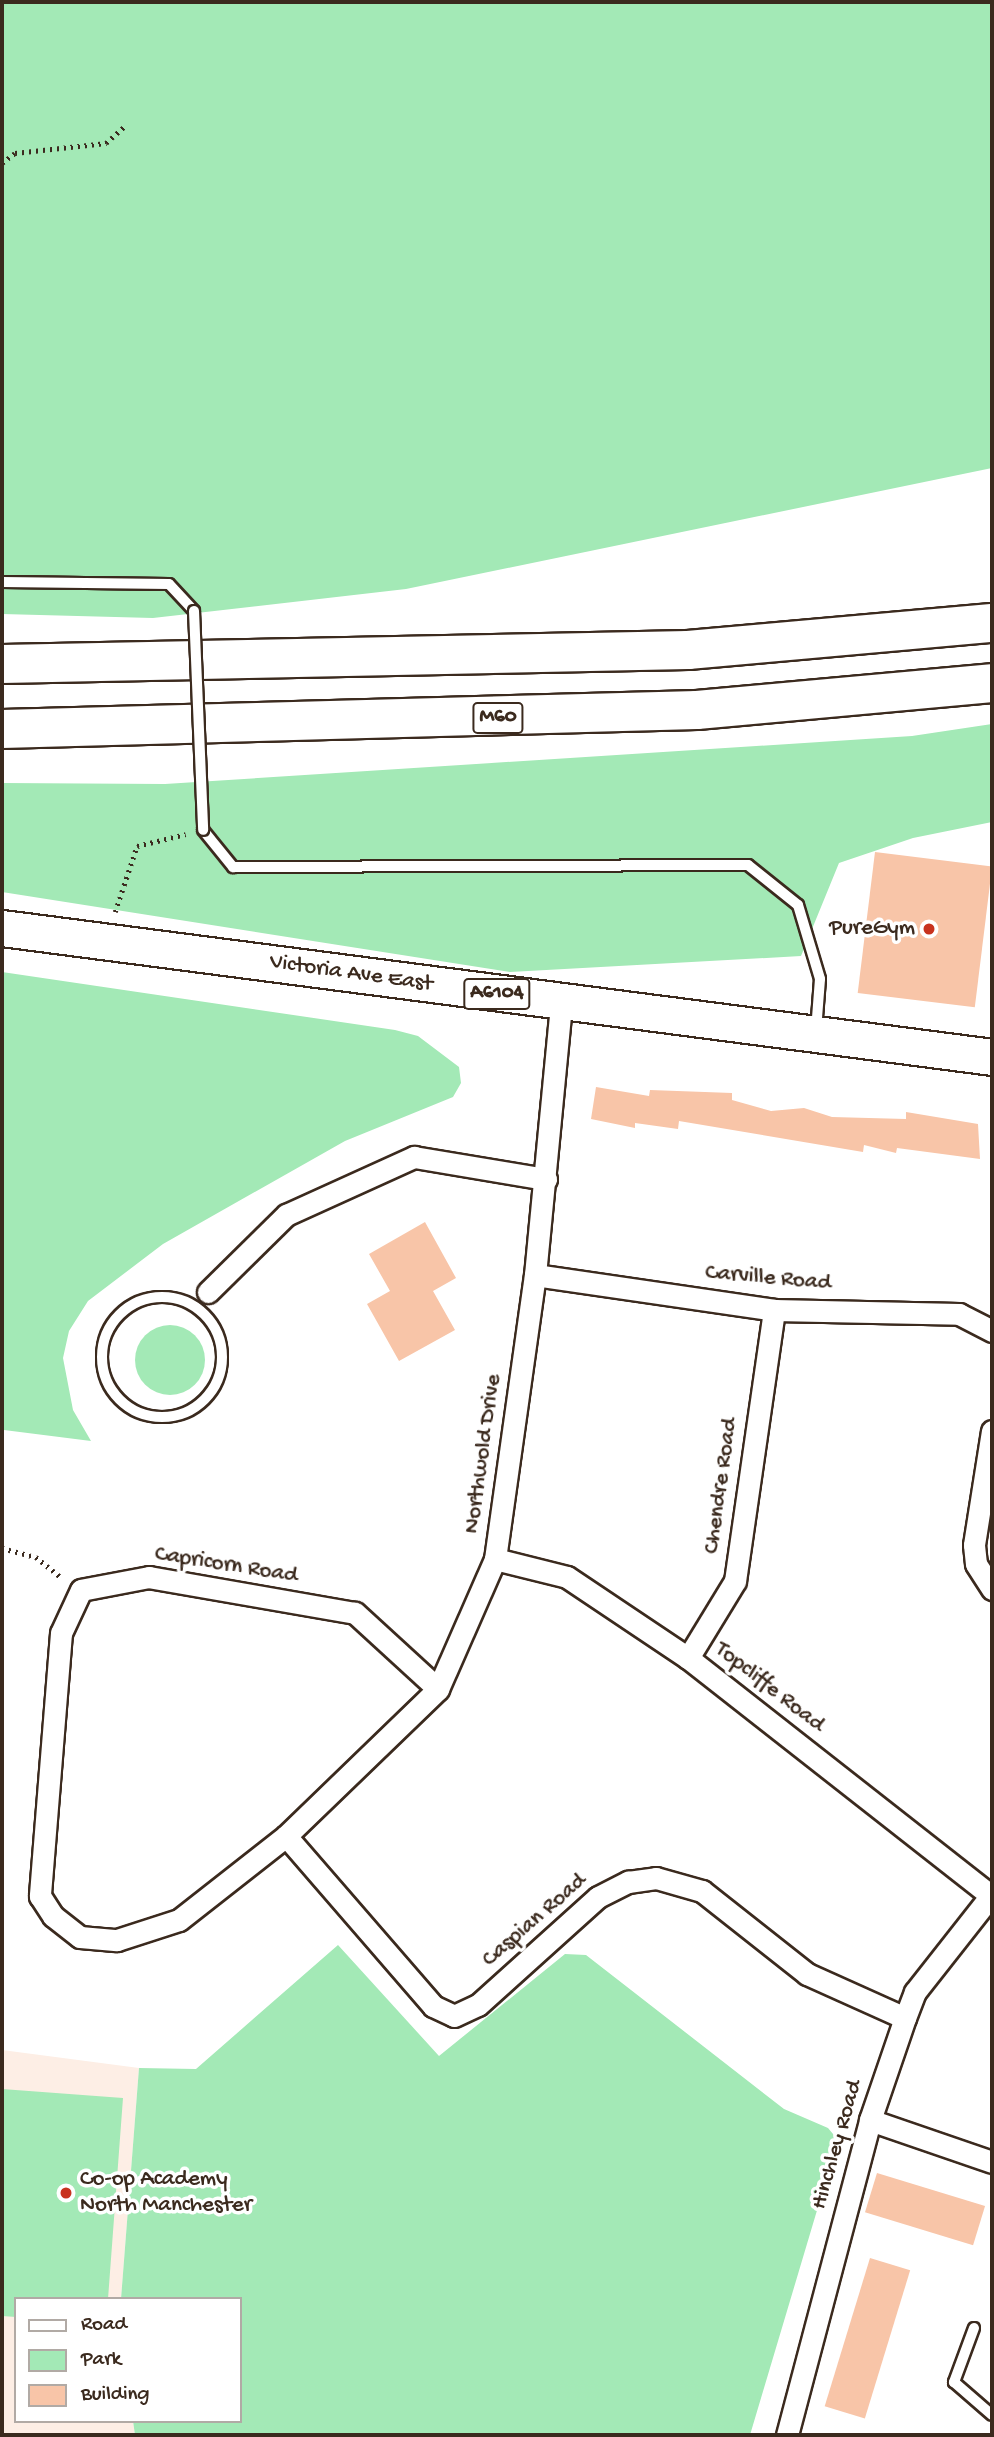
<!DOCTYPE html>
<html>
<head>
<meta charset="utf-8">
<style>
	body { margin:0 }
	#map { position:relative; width:994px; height:2437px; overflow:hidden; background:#fff; font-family:"Gochi Hand",sans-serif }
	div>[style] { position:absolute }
	.built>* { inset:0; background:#fdeee5 }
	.green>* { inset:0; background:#a3e9b6 }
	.round { border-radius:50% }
	.building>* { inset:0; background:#f8c5a8; transform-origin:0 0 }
	.path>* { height:4.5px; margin-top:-2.25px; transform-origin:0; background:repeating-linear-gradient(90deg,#3b2a1e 0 2px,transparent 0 7px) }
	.roads { filter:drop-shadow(2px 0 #3b2a1e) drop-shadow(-2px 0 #3b2a1e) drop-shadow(0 2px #3b2a1e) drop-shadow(0 -2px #3b2a1e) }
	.service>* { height:10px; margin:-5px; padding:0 5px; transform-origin:5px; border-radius:5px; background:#fff }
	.service>.ring { margin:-5px; padding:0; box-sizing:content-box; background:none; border:10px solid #fff; border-radius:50% }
	.minor>* { height:21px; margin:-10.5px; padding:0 10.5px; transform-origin:10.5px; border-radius:10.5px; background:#fff }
	.primary>* { height:35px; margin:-17.5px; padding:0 17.5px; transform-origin:17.5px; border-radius:17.5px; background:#fff }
	.motorway>* { height:38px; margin:-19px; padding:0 19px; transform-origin:19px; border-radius:19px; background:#fff }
	.bridges { filter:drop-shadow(2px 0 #3b2a1e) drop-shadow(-2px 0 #3b2a1e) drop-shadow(0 2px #3b2a1e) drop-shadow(0 -2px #3b2a1e) }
	.service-bridge>* { height:10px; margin:-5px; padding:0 5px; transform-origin:5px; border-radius:5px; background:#fff }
	.dots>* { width:19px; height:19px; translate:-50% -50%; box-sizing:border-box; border:4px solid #fff; border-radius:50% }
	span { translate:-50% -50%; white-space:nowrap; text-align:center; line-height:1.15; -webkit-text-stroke:7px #fff; paint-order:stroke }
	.shield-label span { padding:2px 5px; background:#fff; border:2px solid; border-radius:5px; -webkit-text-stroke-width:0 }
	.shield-label { font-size:21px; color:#3b2a1e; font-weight:700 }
	.poi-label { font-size:23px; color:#3b2a1e }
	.right { translate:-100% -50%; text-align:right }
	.left { translate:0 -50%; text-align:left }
	.street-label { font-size:23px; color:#3b2a1e }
	.frame { position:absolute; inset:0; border:4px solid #3b2a1e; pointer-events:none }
	.legend { position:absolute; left:14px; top:2297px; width:228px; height:126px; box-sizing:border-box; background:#fff; border:2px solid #b1aaa5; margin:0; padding:9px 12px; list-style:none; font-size:21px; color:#3b2a1e }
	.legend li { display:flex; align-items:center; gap:14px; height:35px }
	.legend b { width:35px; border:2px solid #b1aaa5 }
</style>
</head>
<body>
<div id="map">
	<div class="built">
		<i style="clip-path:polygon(2px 2050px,139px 2068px,121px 2299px,16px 2299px,16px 2421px,133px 2421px,135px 2435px,2px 2435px)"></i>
	</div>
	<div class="green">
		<i style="clip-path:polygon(2px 2px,992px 2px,992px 468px,406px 589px,153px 618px,2px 614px)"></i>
		<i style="clip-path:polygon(992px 724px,992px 822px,913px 838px,839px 863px,801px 956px,510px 972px,2px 892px,2px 783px,165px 784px,912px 736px)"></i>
		<i style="clip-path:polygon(2px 972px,395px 1030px,418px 1036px,459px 1067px,461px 1083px,453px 1097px,345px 1141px,163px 1244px,88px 1301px,69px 1331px,63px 1358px,73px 1410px,91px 1441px,4px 1430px,2px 1439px)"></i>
		<i class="round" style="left:135px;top:1325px;width:70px;height:70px"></i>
		<i style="clip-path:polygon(338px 1945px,439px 2056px,565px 1954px,586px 1955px,784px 2109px,828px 2128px,838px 2140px,750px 2435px,135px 2435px,133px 2421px,240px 2421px,240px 2299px,121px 2299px,139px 2068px,196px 2069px)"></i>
		<i style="clip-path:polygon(2px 2089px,123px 2098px,108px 2299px,16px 2299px,16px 2317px,2px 2316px)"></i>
	</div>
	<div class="building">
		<i style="left:875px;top:852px;width:118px;height:142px;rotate:7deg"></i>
		<i style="clip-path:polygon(596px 1087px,649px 1096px,650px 1090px,732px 1093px,732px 1100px,771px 1111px,804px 1108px,832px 1117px,906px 1119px,906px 1112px,978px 1124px,980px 1159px,897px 1148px,896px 1153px,864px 1145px,863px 1152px,679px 1121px,678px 1129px,635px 1123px,635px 1128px,591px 1119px)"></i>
		<i style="clip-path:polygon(425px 1222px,456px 1278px,433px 1291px,455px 1330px,399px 1361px,367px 1304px,390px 1291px,369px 1254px)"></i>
		<i style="left:877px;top:2173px;width:113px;height:41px;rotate:17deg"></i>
		<i style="left:870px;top:2258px;width:42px;height:155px;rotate:17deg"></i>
	</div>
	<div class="path">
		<i style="left:2px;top:163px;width:16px;rotate:-38deg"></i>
		<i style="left:15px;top:153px;width:92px;rotate:-6.3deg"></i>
		<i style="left:106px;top:143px;width:24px;rotate:-42deg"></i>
		<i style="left:115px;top:912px;width:70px;rotate:-71.6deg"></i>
		<i style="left:137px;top:846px;width:50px;rotate:-13.8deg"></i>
		<i style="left:2px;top:1548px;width:35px;rotate:15deg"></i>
		<i style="left:36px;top:1557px;width:33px;rotate:39deg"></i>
	</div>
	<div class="roads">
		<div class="service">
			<i style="left:2px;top:582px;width:167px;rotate:0.7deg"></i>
			<i style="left:169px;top:584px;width:37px;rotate:47deg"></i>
			<i style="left:203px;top:830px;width:48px;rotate:51deg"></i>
			<i style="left:233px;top:867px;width:515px;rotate:-0.22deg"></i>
			<i style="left:748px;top:865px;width:64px;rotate:38.7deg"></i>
			<i style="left:798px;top:905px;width:77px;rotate:73.4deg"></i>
			<i style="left:820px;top:979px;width:52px;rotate:94.4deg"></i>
			<i class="ring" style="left:102px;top:1297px;width:110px;height:110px"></i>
			<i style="left:974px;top:2328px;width:58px;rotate:110.3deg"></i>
			<i style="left:954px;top:2382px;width:50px;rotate:41deg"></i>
		</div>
		<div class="minor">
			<i style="left:535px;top:1275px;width:242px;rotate:8.3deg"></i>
			<i style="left:774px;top:1310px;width:185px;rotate:1.2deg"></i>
			<i style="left:959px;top:1314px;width:37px;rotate:27deg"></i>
			<i style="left:208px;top:1292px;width:110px;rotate:-44.6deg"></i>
			<i style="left:286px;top:1215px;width:141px;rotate:-24.4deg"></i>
			<i style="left:414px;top:1157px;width:134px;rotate:9.5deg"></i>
			<i style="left:992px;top:1431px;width:115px;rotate:99deg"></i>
			<i style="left:974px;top:1545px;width:19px;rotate:84deg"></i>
			<i style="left:976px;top:1564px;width:30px;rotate:57deg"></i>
			<i style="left:495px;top:1559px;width:74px;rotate:14deg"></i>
			<i style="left:567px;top:1577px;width:146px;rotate:33.8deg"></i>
			<i style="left:688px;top:1658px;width:384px;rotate:38.1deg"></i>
			<i style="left:688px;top:1658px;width:90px;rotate:-58.6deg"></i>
			<i style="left:735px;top:1581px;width:274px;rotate:-81.8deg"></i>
			<i style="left:438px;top:1689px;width:113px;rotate:-137.5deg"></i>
			<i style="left:355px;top:1613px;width:209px;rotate:-170.1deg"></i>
			<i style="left:149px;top:1577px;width:69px;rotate:169.2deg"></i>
			<i style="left:81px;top:1590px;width:47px;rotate:114.9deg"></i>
			<i style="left:61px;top:1633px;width:264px;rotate:94.6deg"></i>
			<i style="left:40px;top:1896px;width:24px;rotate:57deg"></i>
			<i style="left:53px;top:1916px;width:34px;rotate:38deg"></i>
			<i style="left:80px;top:1937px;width:37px;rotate:5deg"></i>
			<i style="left:117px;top:1940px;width:65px;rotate:-17.9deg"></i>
			<i style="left:179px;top:1920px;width:136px;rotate:-38.1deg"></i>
			<i style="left:286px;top:1836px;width:211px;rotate:-44deg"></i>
			<i style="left:438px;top:1689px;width:142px;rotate:-66.3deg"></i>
			<i style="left:495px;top:1559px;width:287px;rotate:-82deg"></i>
			<i style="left:535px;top:1275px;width:273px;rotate:-84.5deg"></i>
			<i style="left:286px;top:1836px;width:225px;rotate:49.1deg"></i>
			<i style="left:433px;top:2006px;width:23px;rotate:25deg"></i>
			<i style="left:454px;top:2016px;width:26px;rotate:-25deg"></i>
			<i style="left:478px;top:2005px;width:161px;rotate:-42deg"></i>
			<i style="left:598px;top:1897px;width:34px;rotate:-27deg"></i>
			<i style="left:628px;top:1882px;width:28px;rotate:-8deg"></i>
			<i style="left:656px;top:1878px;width:48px;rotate:15.8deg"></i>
			<i style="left:702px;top:1891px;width:134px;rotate:38.3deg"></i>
			<i style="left:807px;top:1974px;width:107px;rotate:24.2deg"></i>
			<i style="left:870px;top:2120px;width:129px;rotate:19deg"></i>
			<i style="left:787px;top:2435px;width:326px;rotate:-75.2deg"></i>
			<i style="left:870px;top:2120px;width:108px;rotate:-71.1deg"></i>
			<i style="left:905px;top:2018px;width:28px;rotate:-69deg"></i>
			<i style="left:915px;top:1992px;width:125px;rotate:-51.8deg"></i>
		</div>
		<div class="primary">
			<i style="left:2px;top:928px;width:998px;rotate:7.42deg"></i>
		</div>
		<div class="motorway">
			<i style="left:2px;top:664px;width:686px;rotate:-1.17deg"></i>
			<i style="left:688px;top:650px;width:305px;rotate:-5.1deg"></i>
			<i style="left:2px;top:729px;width:695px;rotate:-1.57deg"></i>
			<i style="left:697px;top:710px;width:296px;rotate:-5.2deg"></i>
		</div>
	</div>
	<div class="bridges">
		<div class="service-bridge">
			<i style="left:194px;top:611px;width:219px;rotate:87.6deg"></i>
		</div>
	</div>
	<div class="dots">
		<i style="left:929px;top:929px;background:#c8321e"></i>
		<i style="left:66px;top:2193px;background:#c8321e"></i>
	</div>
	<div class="shield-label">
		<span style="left:498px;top:718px">M60</span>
		<span style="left:497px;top:994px">A6104</span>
	</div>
	<div class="poi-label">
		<span class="right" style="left:915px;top:929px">PureGym</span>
		<span class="left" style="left:80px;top:2193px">Co-op Academy<br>North Manchester</span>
	</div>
	<div class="street-label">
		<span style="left:351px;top:974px;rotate:8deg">Victoria Ave East</span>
		<span style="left:768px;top:1279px;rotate:5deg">Carville Road</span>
		<span style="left:484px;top:1454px;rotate:-82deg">Northwold Drive</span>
		<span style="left:722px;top:1486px;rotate:-82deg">Chendre Road</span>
		<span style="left:226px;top:1566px;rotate:9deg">Capricorn Road</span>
		<span style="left:769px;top:1688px;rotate:38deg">Topcliffe Road</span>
		<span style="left:535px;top:1921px;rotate:-41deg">Caspian Road</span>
		<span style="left:838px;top:2145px;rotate:-74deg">Hinchley Road</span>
	</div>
	<div class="frame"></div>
	<ul class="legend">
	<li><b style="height:9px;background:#fff"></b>Road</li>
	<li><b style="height:19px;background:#a3e9b6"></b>Park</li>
	<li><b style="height:19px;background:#f8c5a8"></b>Building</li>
	</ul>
</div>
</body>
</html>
